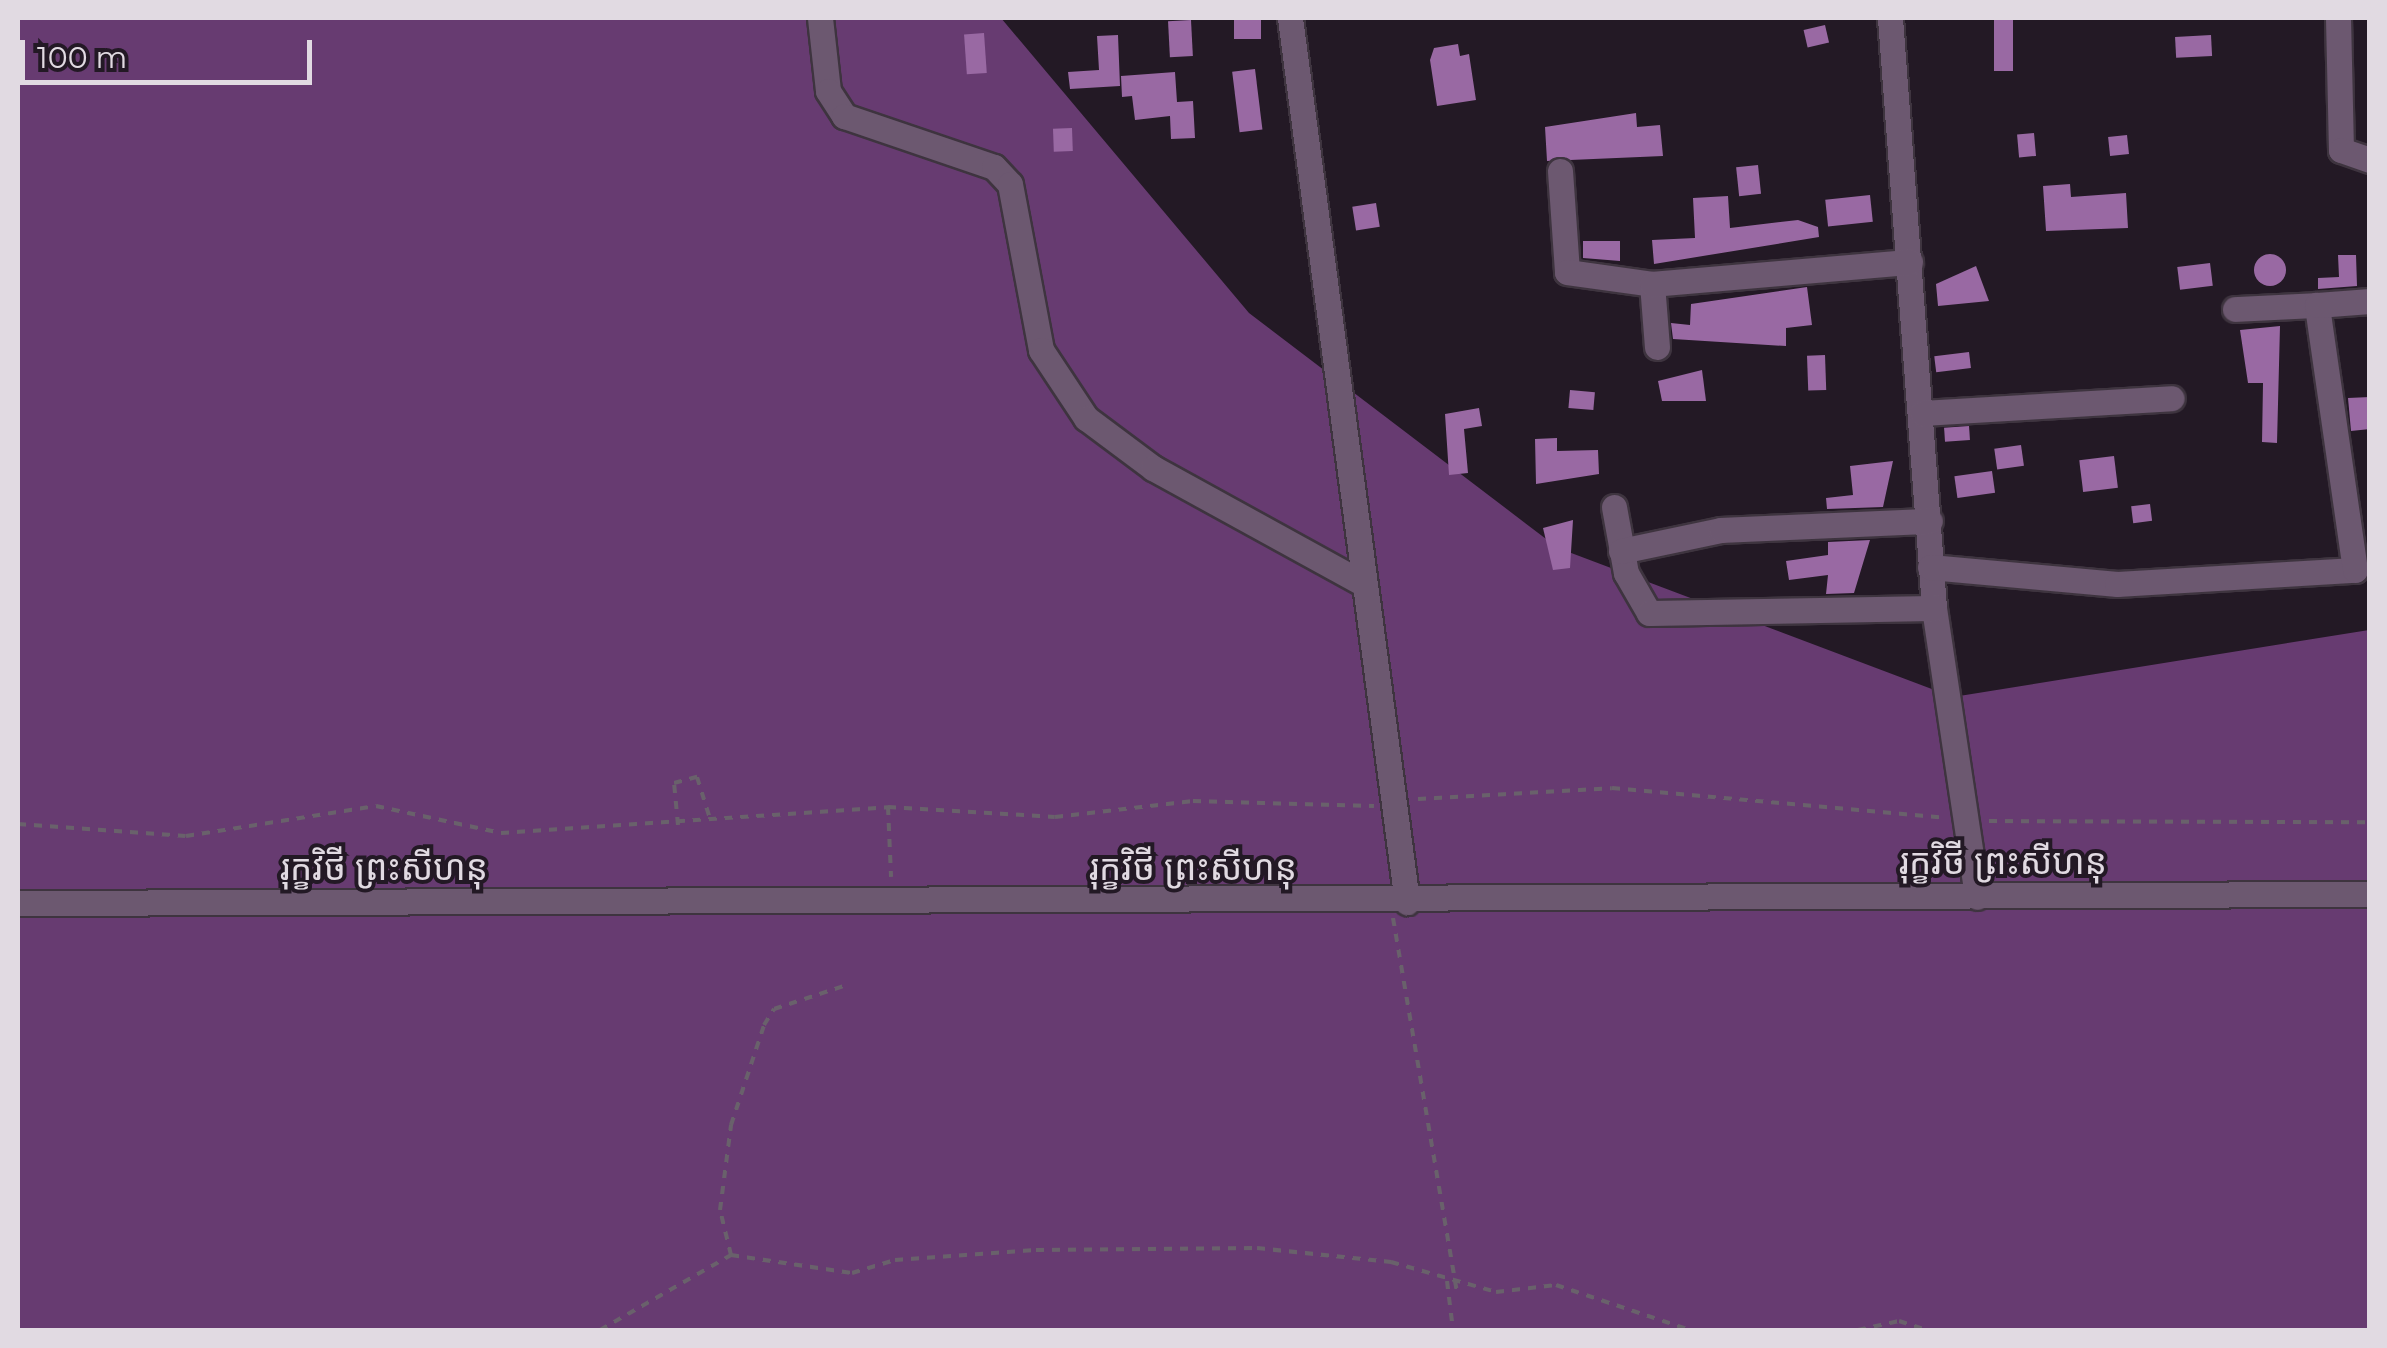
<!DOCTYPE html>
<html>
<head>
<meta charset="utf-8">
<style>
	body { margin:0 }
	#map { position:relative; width:2387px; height:1348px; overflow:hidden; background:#231925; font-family:Montserrat,"Noto Sans Khmer",sans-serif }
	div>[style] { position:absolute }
	.forest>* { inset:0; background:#673b71 }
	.building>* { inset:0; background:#9969a3; transform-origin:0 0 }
	.round { border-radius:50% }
	.path>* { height:4px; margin-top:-2px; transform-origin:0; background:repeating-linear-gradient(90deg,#69616b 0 8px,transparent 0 16px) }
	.roads { filter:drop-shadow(2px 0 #3e343f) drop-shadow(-2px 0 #3e343f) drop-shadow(0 2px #3e343f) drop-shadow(0 -2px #3e343f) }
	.minor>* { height:25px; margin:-12.5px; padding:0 12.5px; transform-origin:12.5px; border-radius:12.5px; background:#6c5870 }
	span { translate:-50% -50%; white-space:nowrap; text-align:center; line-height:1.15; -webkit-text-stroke:8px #231925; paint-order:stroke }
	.street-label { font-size:35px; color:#e1dae2 }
	.frame { position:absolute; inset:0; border:20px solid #e1dae2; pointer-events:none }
	.scale { position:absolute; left:20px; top:40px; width:292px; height:45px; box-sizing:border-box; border:5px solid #e1dae2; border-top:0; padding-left:12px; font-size:30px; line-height:35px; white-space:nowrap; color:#e1dae2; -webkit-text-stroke:8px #231925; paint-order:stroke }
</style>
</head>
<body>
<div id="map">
	<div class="forest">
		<i style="clip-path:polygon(18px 18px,1001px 18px,1249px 313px,1558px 548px,1953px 697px,2369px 630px,2369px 1330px,18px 1330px)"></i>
	</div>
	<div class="building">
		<i style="left:1234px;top:18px;width:27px;height:21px"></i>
		<i style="left:1994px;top:18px;width:19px;height:53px"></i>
		<i style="left:1191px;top:20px;width:36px;height:23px;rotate:87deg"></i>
		<i style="left:1825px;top:25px;width:18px;height:22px;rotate:77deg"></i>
		<i style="left:984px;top:33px;width:40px;height:20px;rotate:86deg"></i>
		<i style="clip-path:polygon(1118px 35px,1120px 86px,1070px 89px,1068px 72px,1099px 70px,1097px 36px)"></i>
		<i style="left:2211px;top:35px;width:21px;height:36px;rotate:87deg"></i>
		<i style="clip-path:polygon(1458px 44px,1460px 56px,1469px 54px,1476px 100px,1437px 106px,1430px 60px,1434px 48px)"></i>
		<i style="left:1255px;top:69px;width:61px;height:23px;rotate:83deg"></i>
		<i style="clip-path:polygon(1175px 72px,1177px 102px,1193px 101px,1195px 138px,1171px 139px,1170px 116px,1135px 120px,1132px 96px,1122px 97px,1121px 76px)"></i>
		<i style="clip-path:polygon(1636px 113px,1637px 127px,1660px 125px,1663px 156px,1547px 161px,1545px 127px)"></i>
		<i style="left:1072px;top:128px;width:23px;height:19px;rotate:88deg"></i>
		<i style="left:2034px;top:133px;width:23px;height:17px;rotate:85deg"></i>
		<i style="left:2127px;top:135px;width:19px;height:19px;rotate:84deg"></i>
		<i style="left:1758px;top:165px;width:29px;height:22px;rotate:84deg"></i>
		<i style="clip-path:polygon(2070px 184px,2071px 197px,2126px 193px,2128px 228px,2046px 231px,2043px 186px)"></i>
		<i style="left:1870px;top:195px;width:27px;height:45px;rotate:84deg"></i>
		<i style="clip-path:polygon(1728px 196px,1730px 228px,1798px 220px,1818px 227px,1819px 237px,1654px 264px,1652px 240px,1695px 238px,1693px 198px)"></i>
		<i style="left:1376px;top:203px;width:24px;height:24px;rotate:81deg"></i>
		<i style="clip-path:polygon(1583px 241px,1620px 241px,1620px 261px,1583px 258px)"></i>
		<i class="round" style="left:2254px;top:254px;width:32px;height:32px"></i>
		<i style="clip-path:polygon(2338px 255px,2356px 255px,2357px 286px,2318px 289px,2318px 278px,2339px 277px)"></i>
		<i style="left:2210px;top:263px;width:23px;height:33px;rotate:83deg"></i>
		<i style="clip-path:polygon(1976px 266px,1989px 301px,1938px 306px,1936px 284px)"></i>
		<i style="clip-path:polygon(1807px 287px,1812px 325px,1786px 328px,1786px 346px,1673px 339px,1671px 323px,1690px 325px,1691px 304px)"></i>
		<i style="clip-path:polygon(2280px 326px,2277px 443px,2262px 442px,2263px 383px,2248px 383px,2240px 330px)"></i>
		<i style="left:1969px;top:352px;width:16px;height:35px;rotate:83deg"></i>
		<i style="left:1825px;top:355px;width:35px;height:18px;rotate:88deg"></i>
		<i style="clip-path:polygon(1702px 370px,1706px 401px,1662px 401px,1658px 381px)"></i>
		<i style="left:1570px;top:390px;width:25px;height:18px;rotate:5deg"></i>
		<i style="clip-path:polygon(2370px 397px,2370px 429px,2351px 431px,2348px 398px)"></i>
		<i style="clip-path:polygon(1479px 408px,1482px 426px,1464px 429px,1468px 473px,1449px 475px,1445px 414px)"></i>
		<i style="left:1969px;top:426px;width:14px;height:25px;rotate:86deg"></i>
		<i style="clip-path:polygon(1557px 438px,1557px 451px,1598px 450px,1599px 474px,1536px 484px,1535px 439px)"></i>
		<i style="left:2021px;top:445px;width:21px;height:27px;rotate:82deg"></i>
		<i style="left:2114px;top:456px;width:32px;height:35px;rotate:83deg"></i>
		<i style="clip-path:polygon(1893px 461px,1883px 507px,1827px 509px,1826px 498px,1853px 495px,1850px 466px)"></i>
		<i style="left:1992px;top:471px;width:22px;height:38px;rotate:82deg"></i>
		<i style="left:2150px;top:504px;width:17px;height:19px;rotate:83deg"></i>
		<i style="clip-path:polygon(1573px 520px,1570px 568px,1553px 570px,1543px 528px)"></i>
		<i style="clip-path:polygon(1870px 540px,1854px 593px,1826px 594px,1828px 575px,1789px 580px,1786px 561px,1828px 555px,1828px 542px)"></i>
	</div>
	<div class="path">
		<i style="left:1418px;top:799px;width:194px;rotate:-3.2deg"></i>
		<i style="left:1612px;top:788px;width:334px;rotate:5.1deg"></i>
		<i style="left:888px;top:807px;width:70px;rotate:87.5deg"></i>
		<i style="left:1989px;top:821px;width:381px;rotate:0.2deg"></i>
		<i style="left:18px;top:824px;width:168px;rotate:4.1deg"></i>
		<i style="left:186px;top:836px;width:192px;rotate:-9deg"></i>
		<i style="left:376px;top:806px;width:128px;rotate:12.2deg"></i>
		<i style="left:501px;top:833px;width:388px;rotate:-3.8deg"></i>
		<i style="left:888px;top:807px;width:167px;rotate:3.4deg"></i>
		<i style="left:1055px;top:817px;width:139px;rotate:-6.6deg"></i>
		<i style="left:1193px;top:801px;width:181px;rotate:1.6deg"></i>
		<i style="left:678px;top:825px;width:42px;rotate:-95.4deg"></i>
		<i style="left:674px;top:783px;width:24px;rotate:-15deg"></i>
		<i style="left:697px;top:777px;width:47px;rotate:72.7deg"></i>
		<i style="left:1393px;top:918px;width:379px;rotate:80.3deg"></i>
		<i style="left:731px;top:1255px;width:46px;rotate:-103.7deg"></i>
		<i style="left:720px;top:1210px;width:86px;rotate:-82.6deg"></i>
		<i style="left:731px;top:1125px;width:105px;rotate:-71.7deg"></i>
		<i style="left:764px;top:1025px;width:19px;rotate:-58deg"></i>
		<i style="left:774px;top:1009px;width:77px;rotate:-18.2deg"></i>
		<i style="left:1447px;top:1281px;width:49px;rotate:83deg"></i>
		<i style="left:600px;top:1330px;width:151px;rotate:-29.8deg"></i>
		<i style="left:731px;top:1255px;width:122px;rotate:8.5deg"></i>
		<i style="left:852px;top:1273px;width:45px;rotate:-16.8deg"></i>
		<i style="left:895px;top:1260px;width:141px;rotate:-4.1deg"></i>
		<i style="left:1036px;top:1250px;width:221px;rotate:-0.5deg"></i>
		<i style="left:1257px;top:1248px;width:135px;rotate:6deg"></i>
		<i style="left:1391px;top:1262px;width:109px;rotate:15.9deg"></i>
		<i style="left:1496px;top:1292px;width:60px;rotate:-6.7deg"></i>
		<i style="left:1556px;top:1285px;width:141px;rotate:18.6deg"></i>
		<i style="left:1858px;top:1330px;width:42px;rotate:-12.4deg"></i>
		<i style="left:1899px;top:1321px;width:28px;rotate:18deg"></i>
	</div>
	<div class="roads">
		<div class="minor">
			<i style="left:820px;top:18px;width:73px;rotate:83.7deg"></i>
			<i style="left:828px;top:91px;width:30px;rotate:57deg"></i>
			<i style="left:844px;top:116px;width:158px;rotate:18.8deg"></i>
			<i style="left:994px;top:167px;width:23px;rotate:47deg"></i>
			<i style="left:1010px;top:184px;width:169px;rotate:79.4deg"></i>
			<i style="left:1041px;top:350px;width:82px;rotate:56.5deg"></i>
			<i style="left:1086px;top:418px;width:84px;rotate:36.7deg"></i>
			<i style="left:1153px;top:468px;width:241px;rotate:28.8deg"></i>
			<i style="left:1290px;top:18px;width:892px;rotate:82.46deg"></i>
			<i style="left:1890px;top:18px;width:592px;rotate:85.73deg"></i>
			<i style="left:1934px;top:608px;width:292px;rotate:81.5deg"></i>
			<i style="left:2338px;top:18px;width:132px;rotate:88.7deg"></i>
			<i style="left:2341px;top:150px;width:31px;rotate:19deg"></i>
			<i style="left:1560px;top:171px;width:101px;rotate:86deg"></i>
			<i style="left:1567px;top:272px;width:86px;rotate:8deg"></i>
			<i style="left:2235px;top:309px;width:82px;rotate:-2.8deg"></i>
			<i style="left:1657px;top:347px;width:63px;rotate:-94.5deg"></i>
			<i style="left:1652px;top:284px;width:259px;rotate:-4.9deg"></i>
			<i style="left:1922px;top:413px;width:250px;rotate:-3.4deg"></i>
			<i style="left:1614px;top:507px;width:67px;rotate:79.7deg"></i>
			<i style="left:1626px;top:573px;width:46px;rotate:60.1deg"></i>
			<i style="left:1649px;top:613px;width:285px;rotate:-1deg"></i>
			<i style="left:1621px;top:551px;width:102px;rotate:-11.9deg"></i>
			<i style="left:1721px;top:530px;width:209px;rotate:-2.5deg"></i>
			<i style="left:1930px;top:567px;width:188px;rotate:5.2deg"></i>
			<i style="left:2117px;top:584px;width:238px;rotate:-3.4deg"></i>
			<i style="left:2355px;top:570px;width:268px;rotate:-98.2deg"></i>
			<i style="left:2317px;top:305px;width:53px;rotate:-4.3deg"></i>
			<i style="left:18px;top:903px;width:2352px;rotate:-0.22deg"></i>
		</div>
	</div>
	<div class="street-label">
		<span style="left:2003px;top:862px">រុក្ខវិថី ព្រះសីហនុ</span>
		<span style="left:384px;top:868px">រុក្ខវិថី ព្រះសីហនុ</span>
		<span style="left:1193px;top:868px">រុក្ខវិថី ព្រះសីហនុ</span>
	</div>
	<div class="frame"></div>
	<div class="scale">100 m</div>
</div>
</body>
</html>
